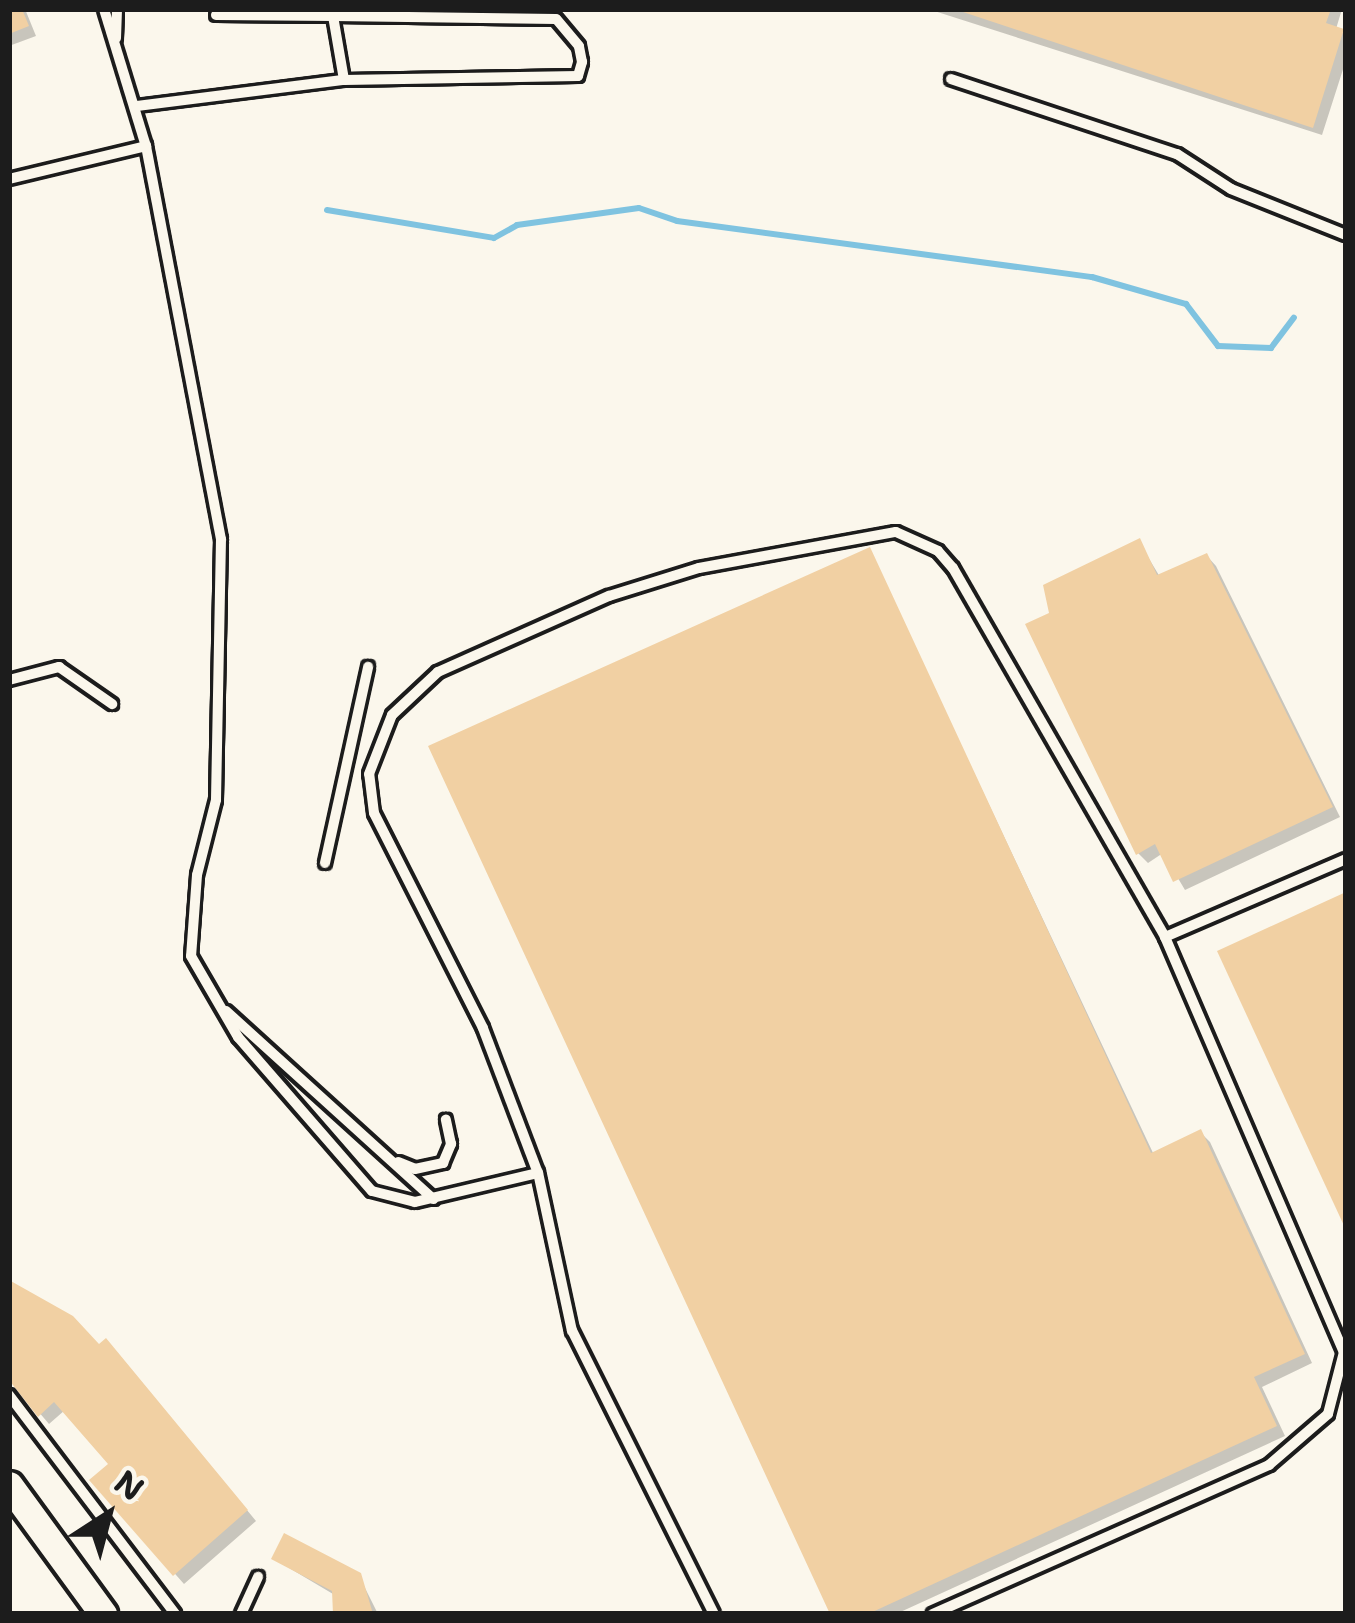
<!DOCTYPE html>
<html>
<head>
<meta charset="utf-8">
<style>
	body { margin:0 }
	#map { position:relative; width:1355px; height:1623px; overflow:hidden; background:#fbf7ec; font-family:"Shantell Sans",sans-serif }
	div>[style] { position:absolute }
	.shadow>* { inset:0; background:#0003 }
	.stream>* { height:6px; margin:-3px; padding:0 3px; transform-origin:3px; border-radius:3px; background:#7fc3e0 }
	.building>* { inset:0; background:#f1d0a3 }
	.roads { filter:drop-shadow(3px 0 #1c1c1c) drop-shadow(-3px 0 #1c1c1c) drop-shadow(0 3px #1c1c1c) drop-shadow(0 -3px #1c1c1c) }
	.lane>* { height:10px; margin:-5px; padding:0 5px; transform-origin:5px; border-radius:5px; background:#fbf7ec }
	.secondary>* { height:27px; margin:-13.5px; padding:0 13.5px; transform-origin:13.5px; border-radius:13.5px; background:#fbf7ec }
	span { translate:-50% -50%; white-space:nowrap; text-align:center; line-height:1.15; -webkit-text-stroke:9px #fbf7ec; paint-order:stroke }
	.frame { position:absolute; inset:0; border:12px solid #1c1c1c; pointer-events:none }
	.north { position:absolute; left:48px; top:1455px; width:120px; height:120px; -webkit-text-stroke:9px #fbf7ec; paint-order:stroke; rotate:36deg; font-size:33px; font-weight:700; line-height:48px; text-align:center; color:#1c1c1c }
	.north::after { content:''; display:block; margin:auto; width:42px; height:54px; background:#1c1c1c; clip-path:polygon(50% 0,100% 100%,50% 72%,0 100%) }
</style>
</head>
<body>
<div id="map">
	<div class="shadow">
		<i style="clip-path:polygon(9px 9px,25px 9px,36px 36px,9px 46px)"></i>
		<i style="clip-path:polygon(928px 9px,1342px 9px,1336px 29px,1346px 35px,1346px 60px,1322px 135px)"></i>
		<i style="clip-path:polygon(1139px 542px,1160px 577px,1207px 556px,1216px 566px,1340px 817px,1185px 890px,1163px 853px,1148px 863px,1138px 853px,1052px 615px)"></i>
		<i style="clip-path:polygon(869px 550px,1154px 1155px,1201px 1133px,1210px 1142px,1312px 1363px,1262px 1387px,1285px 1436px,896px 1614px,834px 1614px)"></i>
		<i style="clip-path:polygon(9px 1281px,99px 1348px,116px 1351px,256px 1521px,184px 1584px,93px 1481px,112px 1464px,65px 1410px,49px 1424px,9px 1377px)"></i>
		<i style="clip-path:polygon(274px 1559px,359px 1576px,378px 1614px,336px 1614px,333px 1594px)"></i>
	</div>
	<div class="stream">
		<i style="left:327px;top:210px;width:169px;rotate:9.5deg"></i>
		<i style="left:494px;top:238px;width:26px;rotate:-29deg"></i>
		<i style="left:517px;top:225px;width:123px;rotate:-7.9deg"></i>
		<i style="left:639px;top:208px;width:40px;rotate:18.9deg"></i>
		<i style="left:677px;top:221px;width:419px;rotate:7.7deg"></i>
		<i style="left:1092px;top:277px;width:98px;rotate:16deg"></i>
		<i style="left:1186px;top:304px;width:53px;rotate:52.7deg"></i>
		<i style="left:1218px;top:346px;width:53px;rotate:2.2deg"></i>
		<i style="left:1271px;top:348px;width:38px;rotate:-53deg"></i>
	</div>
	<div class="building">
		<i style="clip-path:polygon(9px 9px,22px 9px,29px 26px,9px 34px)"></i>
		<i style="clip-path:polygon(954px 9px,1331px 9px,1326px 23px,1344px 29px,1313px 128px)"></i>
		<i style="clip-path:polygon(1140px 538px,1157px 575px,1207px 553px,1333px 807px,1173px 882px,1155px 844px,1136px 855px,1025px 624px,1049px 613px,1043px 585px)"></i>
		<i style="clip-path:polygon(870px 547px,1151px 1153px,1201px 1129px,1305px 1354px,1254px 1377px,1277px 1426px,868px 1614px,830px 1614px,428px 746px)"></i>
		<i style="clip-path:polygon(1346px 892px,1346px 1230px,1217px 951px)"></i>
		<i style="clip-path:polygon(9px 1280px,73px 1316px,99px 1344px,106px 1338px,248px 1510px,173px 1576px,89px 1480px,108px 1464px,54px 1402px,38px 1417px,9px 1380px)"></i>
		<i style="clip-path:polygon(284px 1533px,361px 1573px,373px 1614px,333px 1614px,332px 1591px,271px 1559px)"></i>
	</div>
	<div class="roads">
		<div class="lane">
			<i style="left:104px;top:9px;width:143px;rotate:73deg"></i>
			<i style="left:146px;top:146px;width:400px;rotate:79.2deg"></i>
			<i style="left:221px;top:539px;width:261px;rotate:91.1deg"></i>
			<i style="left:216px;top:800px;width:77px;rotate:104.2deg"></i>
			<i style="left:197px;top:875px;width:81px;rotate:94.2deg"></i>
			<i style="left:191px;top:956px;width:94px;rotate:59.9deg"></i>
			<i style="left:238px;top:1037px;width:204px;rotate:49deg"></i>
			<i style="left:372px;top:1191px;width:44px;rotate:14.3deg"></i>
			<i style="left:415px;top:1202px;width:126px;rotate:-13.3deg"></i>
			<i style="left:216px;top:15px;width:117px;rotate:0.5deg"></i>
			<i style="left:333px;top:16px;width:65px;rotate:80.2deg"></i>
			<i style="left:116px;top:38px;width:29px;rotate:-88deg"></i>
			<i style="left:951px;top:79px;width:238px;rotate:18.4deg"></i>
			<i style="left:1177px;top:154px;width:64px;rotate:32.9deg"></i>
			<i style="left:1231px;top:189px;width:124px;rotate:21.8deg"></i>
			<i style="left:137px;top:106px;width:209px;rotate:-7.2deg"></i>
			<i style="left:344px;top:80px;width:234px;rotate:-1deg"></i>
			<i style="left:578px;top:76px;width:15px;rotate:-74deg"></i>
			<i style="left:582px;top:62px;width:16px;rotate:-101deg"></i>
			<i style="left:579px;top:46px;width:35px;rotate:-130deg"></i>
			<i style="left:556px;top:19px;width:223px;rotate:-179.2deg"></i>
			<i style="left:9px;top:179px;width:141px;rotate:-13.5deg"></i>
			<i style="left:9px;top:680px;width:52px;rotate:-14.6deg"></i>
			<i style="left:59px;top:667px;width:65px;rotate:34.9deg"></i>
			<i style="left:325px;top:863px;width:201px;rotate:-77.6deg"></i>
			<i style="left:1165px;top:937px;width:197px;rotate:-23.3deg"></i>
			<i style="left:226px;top:1011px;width:280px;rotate:42.2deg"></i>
			<i style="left:398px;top:1162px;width:18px;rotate:22deg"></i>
			<i style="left:415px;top:1169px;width:29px;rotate:-12deg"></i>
			<i style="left:443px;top:1163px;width:21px;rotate:-67deg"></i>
			<i style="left:451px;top:1144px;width:25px;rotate:-102deg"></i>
			<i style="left:9px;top:1395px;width:275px;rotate:52.8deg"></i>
			<i style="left:241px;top:1614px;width:41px;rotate:-65.3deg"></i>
			<i style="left:714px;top:1614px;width:317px;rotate:-116.6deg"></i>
			<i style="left:572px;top:1331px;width:162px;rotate:-102.1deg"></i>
			<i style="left:538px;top:1173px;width:155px;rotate:-110.8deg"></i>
			<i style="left:483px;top:1028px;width:241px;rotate:-116.9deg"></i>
			<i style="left:374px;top:813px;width:39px;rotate:-97deg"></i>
			<i style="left:369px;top:774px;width:63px;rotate:-68.7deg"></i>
			<i style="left:392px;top:715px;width:63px;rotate:-43.1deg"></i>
			<i style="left:438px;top:672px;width:187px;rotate:-24deg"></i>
			<i style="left:609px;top:596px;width:94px;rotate:-17.3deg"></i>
			<i style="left:699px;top:568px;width:200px;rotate:-10.4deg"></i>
			<i style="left:896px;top:532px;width:46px;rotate:24.3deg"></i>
			<i style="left:938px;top:551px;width:23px;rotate:49deg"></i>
			<i style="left:953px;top:568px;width:426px;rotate:60.1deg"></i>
			<i style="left:1165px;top:937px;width:452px;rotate:66.7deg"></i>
			<i style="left:1344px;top:1352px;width:64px;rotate:104.5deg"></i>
			<i style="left:1328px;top:1414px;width:78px;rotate:139.2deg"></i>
			<i style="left:1269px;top:1465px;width:368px;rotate:156.1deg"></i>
		</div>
		<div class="secondary">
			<i style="left:9px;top:1485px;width:160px;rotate:53.9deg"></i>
		</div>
	</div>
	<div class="frame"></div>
	<div class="north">N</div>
</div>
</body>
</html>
